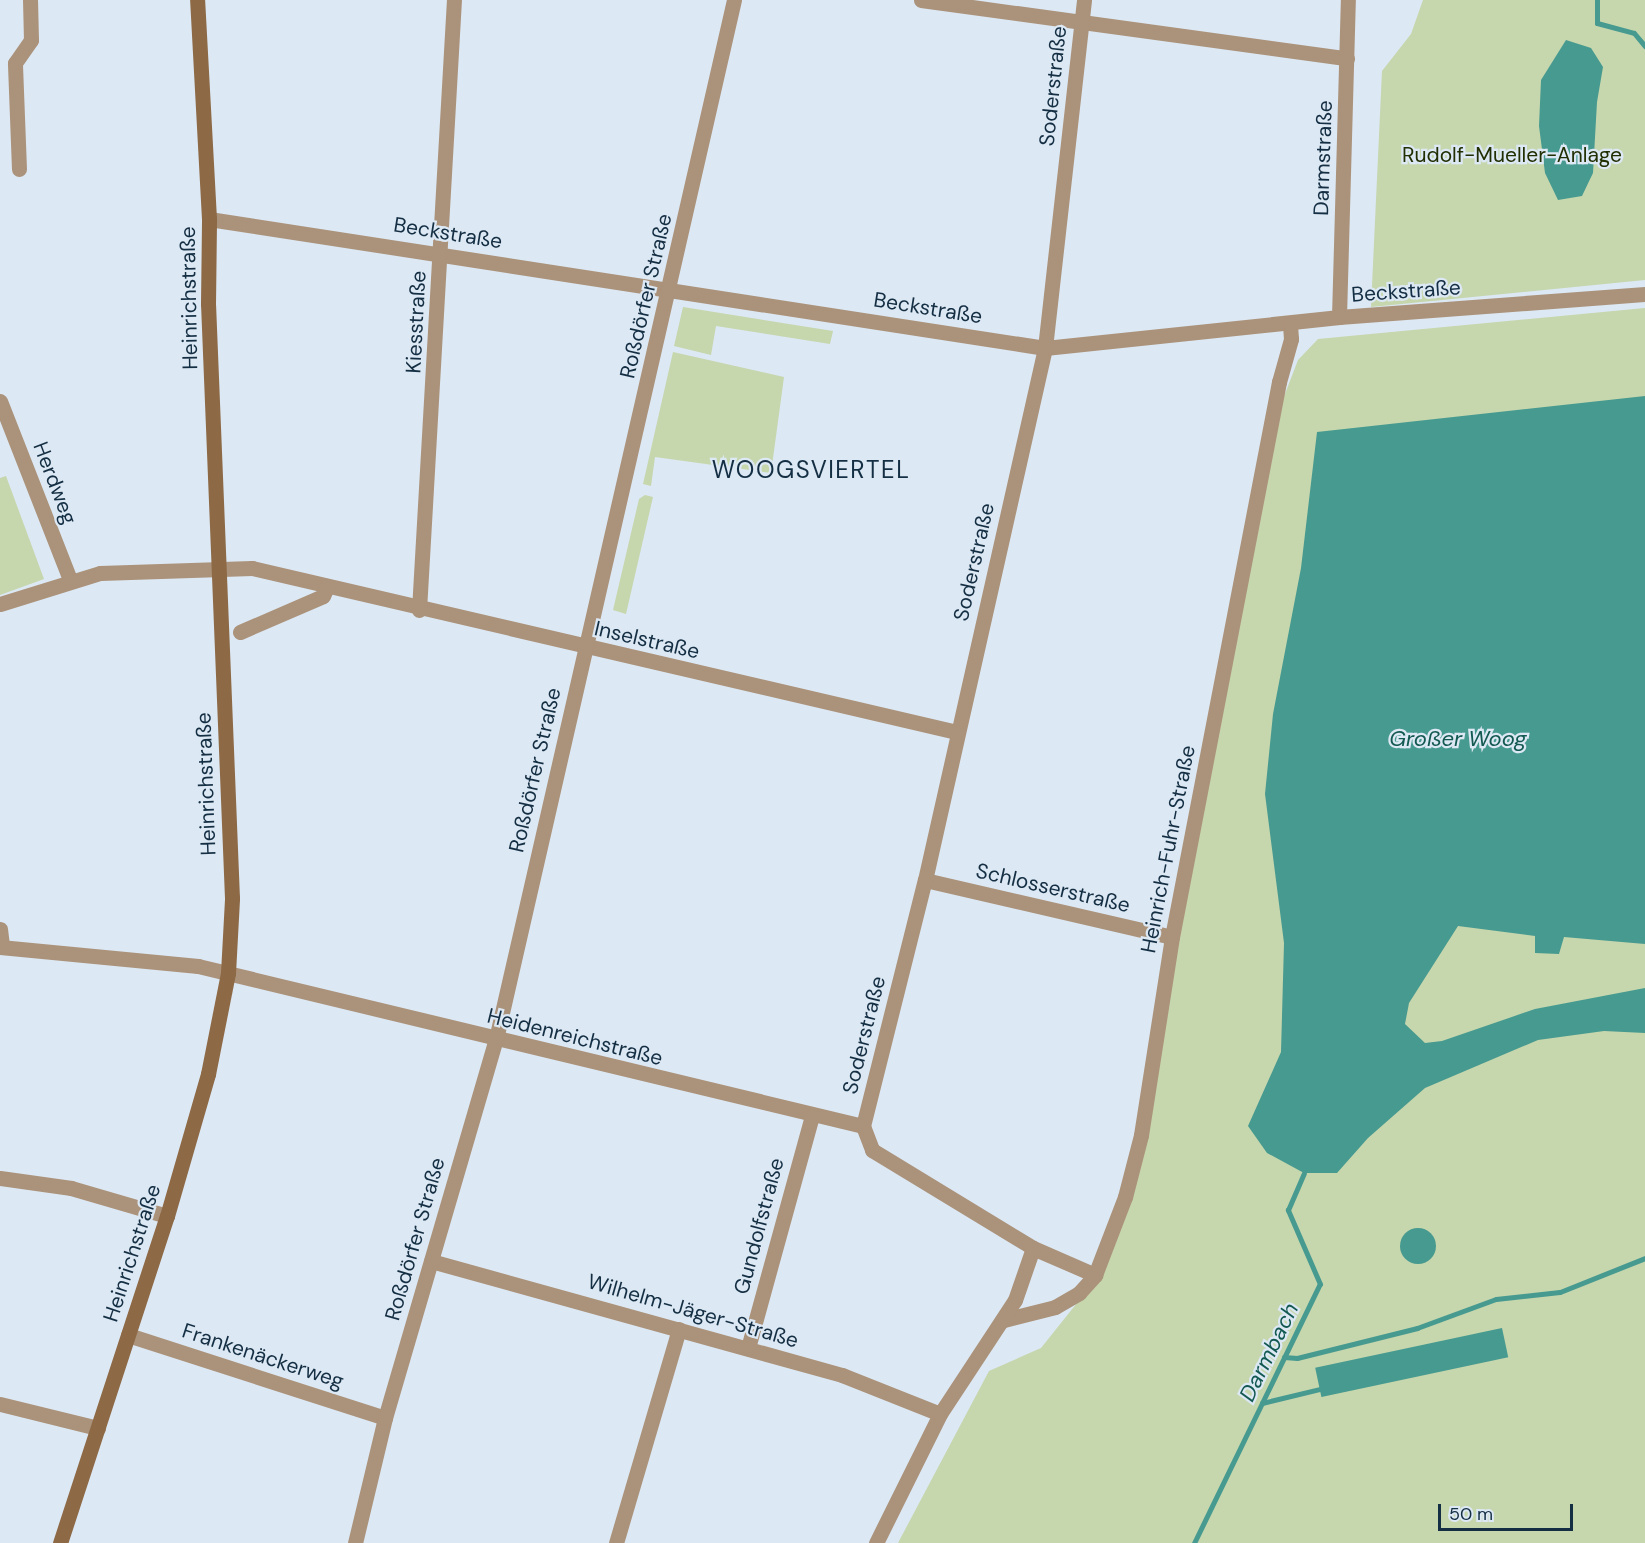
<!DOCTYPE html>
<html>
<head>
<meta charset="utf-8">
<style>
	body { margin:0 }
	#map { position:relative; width:1645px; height:1543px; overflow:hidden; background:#dce8f3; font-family:"DM Sans",sans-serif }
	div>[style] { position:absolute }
	.green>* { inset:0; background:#c6d6ad }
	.water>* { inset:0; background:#479a90; transform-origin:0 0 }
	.round { border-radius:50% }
	.stream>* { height:5px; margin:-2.5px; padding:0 2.5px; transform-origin:2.5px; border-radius:2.5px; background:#479a90 }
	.minor>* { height:15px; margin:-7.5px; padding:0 7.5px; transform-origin:7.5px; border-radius:7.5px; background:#ab927a }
	.secondary>* { height:15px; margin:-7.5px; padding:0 7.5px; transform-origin:7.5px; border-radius:7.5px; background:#8d6946 }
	span { translate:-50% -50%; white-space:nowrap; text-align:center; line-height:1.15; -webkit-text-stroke:4.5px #dce8f3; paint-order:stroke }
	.street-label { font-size:21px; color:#142e43 }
	.park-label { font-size:21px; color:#222f03 }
	.water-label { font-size:22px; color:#135952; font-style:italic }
	.quarter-label { font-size:24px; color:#142e43; letter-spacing:1.5px }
	.scale { position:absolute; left:1438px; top:1504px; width:135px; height:27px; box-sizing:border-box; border:3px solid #142e43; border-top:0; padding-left:8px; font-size:18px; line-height:21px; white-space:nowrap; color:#142e43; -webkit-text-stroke:4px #dce8f3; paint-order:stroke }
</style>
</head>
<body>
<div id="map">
	<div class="green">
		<i style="clip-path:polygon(1423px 0,1645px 0,1645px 280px,1371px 307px,1382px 71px,1411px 34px)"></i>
		<i style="clip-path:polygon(683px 307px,833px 331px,830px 344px,716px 326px,711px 355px,674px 346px)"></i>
		<i style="clip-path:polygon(1645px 308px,1645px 1543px,898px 1543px,989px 1371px,1041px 1348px,1101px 1273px,1149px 1129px,1176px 930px,1280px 407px,1298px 360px,1318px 339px)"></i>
		<i style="clip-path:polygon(673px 352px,784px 377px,771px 473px,655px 457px,651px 486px,643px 484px)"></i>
		<i style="clip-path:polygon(6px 476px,44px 579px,0 595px,0 478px)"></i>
		<i style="clip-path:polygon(645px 495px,653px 497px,626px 614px,613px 610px,639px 499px)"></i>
	</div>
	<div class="water">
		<i style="clip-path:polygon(1566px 40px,1591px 48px,1603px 67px,1597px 102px,1593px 173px,1582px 196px,1558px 200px,1545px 173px,1539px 126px,1541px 80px)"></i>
		<i style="clip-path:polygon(1645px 396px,1645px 944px,1564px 937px,1559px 954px,1535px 953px,1535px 936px,1458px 926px,1409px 1003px,1405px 1024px,1425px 1043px,1442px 1041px,1535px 1009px,1645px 988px,1645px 1033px,1604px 1031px,1538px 1040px,1425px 1088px,1368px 1138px,1337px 1173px,1304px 1173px,1267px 1153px,1248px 1126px,1281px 1052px,1284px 943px,1265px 794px,1273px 714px,1301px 568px,1317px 432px)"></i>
		<i class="round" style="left:1400px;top:1228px;width:36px;height:36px"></i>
		<i style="left:1502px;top:1328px;width:30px;height:191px;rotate:78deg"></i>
	</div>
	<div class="stream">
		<i style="left:1597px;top:0;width:23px;rotate:90deg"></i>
		<i style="left:1597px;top:23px;width:38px;rotate:15deg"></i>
		<i style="left:1634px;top:33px;width:17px;rotate:50deg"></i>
		<i style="left:1284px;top:1357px;width:13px;rotate:4deg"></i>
		<i style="left:1297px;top:1358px;width:124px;rotate:-14deg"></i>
		<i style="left:1417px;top:1328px;width:84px;rotate:-20.2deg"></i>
		<i style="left:1496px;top:1299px;width:64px;rotate:-6.2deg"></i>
		<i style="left:1560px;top:1292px;width:92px;rotate:-21.8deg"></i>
		<i style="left:1262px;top:1403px;width:60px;rotate:-13.6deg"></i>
		<i style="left:1194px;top:1543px;width:288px;rotate:-64.1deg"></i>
		<i style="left:1320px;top:1284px;width:81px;rotate:-113.4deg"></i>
		<i style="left:1288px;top:1210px;width:40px;rotate:-66.6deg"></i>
	</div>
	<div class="minor">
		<i style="left:921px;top:0;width:430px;rotate:7.8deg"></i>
		<i style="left:19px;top:169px;width:106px;rotate:-92.2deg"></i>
		<i style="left:15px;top:63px;width:28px;rotate:-55deg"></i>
		<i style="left:31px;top:40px;width:40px;rotate:-91.4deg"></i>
		<i style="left:209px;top:219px;width:846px;rotate:8.77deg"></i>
		<i style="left:1045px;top:348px;width:296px;rotate:-6deg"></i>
		<i style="left:1339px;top:317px;width:307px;rotate:-4.3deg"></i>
		<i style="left:1339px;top:317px;width:317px;rotate:-88.4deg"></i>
		<i style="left:0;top:401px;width:192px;rotate:68.6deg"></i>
		<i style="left:0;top:604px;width:105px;rotate:-17.2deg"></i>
		<i style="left:100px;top:573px;width:152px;rotate:-1.9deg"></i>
		<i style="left:252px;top:568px;width:724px;rotate:13.1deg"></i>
		<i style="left:419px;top:610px;width:611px;rotate:-86.72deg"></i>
		<i style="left:240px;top:632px;width:90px;rotate:-23.4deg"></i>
		<i style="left:323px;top:596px;width:10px;rotate:-66deg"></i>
		<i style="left:925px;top:880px;width:253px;rotate:13deg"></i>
		<i style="left:0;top:929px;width:17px;rotate:83deg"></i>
		<i style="left:0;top:947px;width:199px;rotate:5.5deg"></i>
		<i style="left:198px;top:966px;width:684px;rotate:13.53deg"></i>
		<i style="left:863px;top:1126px;width:26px;rotate:69deg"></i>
		<i style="left:872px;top:1150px;width:188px;rotate:31.3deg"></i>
		<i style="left:1033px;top:1248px;width:68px;rotate:23.5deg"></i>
		<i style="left:863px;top:1126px;width:254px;rotate:-75.9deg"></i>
		<i style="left:925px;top:880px;width:545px;rotate:-77.29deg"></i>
		<i style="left:1045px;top:348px;width:350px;rotate:-83.6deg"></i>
		<i style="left:0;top:1178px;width:72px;rotate:8deg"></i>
		<i style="left:71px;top:1188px;width:100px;rotate:16.3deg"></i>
		<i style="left:431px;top:1261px;width:427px;rotate:15.5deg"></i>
		<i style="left:842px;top:1375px;width:105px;rotate:21.7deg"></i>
		<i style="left:1004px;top:1320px;width:53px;rotate:-14.3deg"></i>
		<i style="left:1055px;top:1307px;width:28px;rotate:-30deg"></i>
		<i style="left:1079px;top:1293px;width:24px;rotate:-48deg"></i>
		<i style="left:1095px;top:1275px;width:84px;rotate:-69deg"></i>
		<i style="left:1125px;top:1197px;width:64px;rotate:-75.5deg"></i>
		<i style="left:1141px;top:1135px;width:200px;rotate:-81.1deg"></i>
		<i style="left:1172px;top:937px;width:565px;rotate:-79.09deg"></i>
		<i style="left:1279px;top:382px;width:45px;rotate:-74.4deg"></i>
		<i style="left:1291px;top:339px;width:15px;rotate:-94deg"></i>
		<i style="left:128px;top:1335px;width:270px;rotate:17.9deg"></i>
		<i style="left:748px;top:1348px;width:241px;rotate:-74.6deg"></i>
		<i style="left:0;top:1404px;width:101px;rotate:13.8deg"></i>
		<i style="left:355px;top:1543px;width:129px;rotate:-76.5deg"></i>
		<i style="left:385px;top:1418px;width:395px;rotate:-73.7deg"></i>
		<i style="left:496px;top:1039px;width:1066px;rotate:-77.1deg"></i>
		<i style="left:616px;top:1543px;width:223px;rotate:-73.6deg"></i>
		<i style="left:876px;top:1543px;width:144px;rotate:-63.6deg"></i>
		<i style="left:940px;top:1414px;width:136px;rotate:-56.7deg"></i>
		<i style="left:1015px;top:1300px;width:55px;rotate:-70.9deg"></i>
	</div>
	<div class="secondary">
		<i style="left:60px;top:1543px;width:344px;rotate:-71.9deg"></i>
		<i style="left:167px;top:1216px;width:148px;rotate:-73.9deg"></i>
		<i style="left:208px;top:1074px;width:103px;rotate:-78.8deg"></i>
		<i style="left:228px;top:973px;width:75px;rotate:-86.9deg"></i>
		<i style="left:232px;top:898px;width:594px;rotate:-92.31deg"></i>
		<i style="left:208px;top:304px;width:85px;rotate:-89.3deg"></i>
		<i style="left:209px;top:219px;width:219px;rotate:-93.1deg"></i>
	</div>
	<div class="street-label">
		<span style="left:1053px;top:86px;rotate:-84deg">Soderstraße</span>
		<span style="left:1323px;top:158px;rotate:-88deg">Darmstraße</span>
		<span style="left:448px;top:233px;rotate:9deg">Beckstraße</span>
		<span style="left:1406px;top:291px;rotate:-4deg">Beckstraße</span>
		<span style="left:646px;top:296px;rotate:-77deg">Roßdörfer Straße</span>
		<span style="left:189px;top:298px;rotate:-91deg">Heinrichstraße</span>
		<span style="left:928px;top:308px;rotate:9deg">Beckstraße</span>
		<span style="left:416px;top:322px;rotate:-87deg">Kiesstraße</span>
		<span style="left:55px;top:483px;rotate:69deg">Herdweg</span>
		<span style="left:974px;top:562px;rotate:-77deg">Soderstraße</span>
		<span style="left:647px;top:640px;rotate:13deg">Inselstraße</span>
		<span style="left:535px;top:770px;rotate:-77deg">Roßdörfer Straße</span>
		<span style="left:206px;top:784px;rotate:-92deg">Heinrichstraße</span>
		<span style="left:1168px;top:849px;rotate:-79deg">Heinrich-Fuhr-Straße</span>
		<span style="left:1053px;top:888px;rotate:13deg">Schlosserstraße</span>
		<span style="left:864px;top:1035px;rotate:-76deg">Soderstraße</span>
		<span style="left:575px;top:1037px;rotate:14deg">Heidenreichstraße</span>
		<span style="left:759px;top:1226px;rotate:-75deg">Gundolfstraße</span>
		<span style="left:415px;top:1239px;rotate:-74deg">Roßdörfer Straße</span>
		<span style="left:132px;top:1253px;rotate:-72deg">Heinrichstraße</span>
		<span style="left:693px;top:1311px;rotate:16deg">Wilhelm-Jäger-Straße</span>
		<span style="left:263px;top:1356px;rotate:18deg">Frankenäckerweg</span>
	</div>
	<div class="park-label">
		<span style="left:1512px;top:155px">Rudolf-Mueller-Anlage</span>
	</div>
	<div class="water-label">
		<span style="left:1458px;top:739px">Großer Woog</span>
		<span style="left:1269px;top:1352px;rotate:-64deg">Darmbach</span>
	</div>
	<div class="quarter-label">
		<span style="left:811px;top:470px">WOOGSVIERTEL</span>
	</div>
	<div class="scale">50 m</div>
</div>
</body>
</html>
